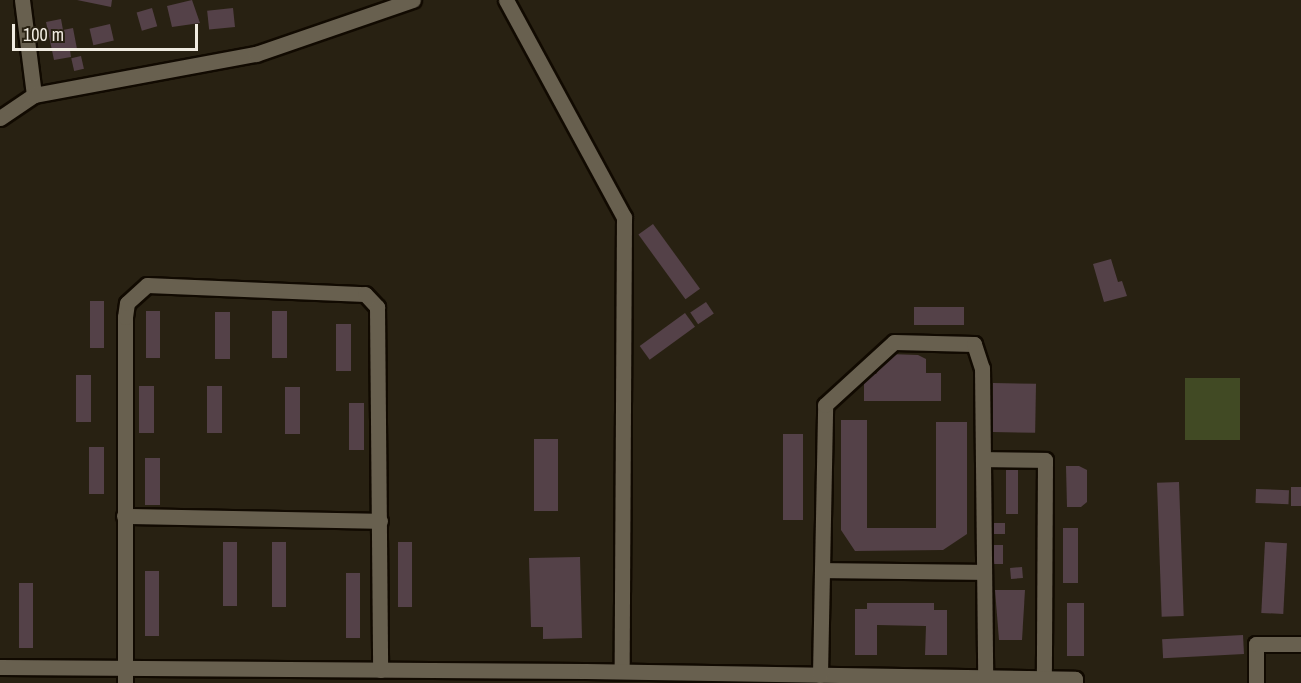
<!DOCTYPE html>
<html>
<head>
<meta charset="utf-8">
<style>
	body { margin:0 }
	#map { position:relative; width:1301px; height:683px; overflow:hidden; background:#282112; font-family:"Archivo Narrow",sans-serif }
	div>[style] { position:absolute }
	.green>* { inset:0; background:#414a24; transform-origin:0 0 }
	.building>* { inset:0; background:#544148; transform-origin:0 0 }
	.roads { filter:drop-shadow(2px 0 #110a01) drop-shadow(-2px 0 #110a01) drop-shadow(0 2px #110a01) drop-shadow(0 -2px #110a01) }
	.minor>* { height:15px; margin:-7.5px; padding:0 7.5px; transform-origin:7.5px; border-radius:7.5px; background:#68604f }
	span { translate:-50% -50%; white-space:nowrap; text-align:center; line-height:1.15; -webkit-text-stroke:6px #282112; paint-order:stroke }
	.scale { position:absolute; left:12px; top:24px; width:186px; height:27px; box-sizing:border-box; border:3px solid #f0ebe1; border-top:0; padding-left:8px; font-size:18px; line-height:21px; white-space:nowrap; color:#f0ebe1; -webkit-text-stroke:4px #282112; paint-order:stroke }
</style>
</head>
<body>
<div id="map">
	<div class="green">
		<i style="left:1185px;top:378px;width:55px;height:62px"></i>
	</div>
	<div class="building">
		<i style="clip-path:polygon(77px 0,112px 0,111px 7px)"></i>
		<i style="clip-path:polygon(192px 0,200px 23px,172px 27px,167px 6px)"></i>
		<i style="left:152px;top:8px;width:19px;height:16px;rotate:74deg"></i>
		<i style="left:233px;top:8px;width:19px;height:26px;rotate:84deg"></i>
		<i style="clip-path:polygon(61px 19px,63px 30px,73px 28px,77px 49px,70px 50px,71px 57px,54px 60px,46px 22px)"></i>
		<i style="left:110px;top:24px;width:17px;height:21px;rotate:77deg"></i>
		<i style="left:81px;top:56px;width:13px;height:10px;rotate:77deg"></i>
		<i style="left:653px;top:224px;width:80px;height:18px;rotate:54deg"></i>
		<i style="clip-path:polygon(1111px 259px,1118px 282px,1122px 281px,1127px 296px,1104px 302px,1093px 264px)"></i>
		<i style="left:90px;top:301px;width:14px;height:47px"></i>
		<i style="left:706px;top:302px;width:14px;height:19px;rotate:56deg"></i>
		<i style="left:914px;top:307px;width:50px;height:18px"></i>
		<i style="left:146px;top:311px;width:14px;height:47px"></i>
		<i style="left:272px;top:311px;width:15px;height:47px"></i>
		<i style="left:215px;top:312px;width:15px;height:47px"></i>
		<i style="left:685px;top:313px;width:17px;height:56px;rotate:54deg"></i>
		<i style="left:336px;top:324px;width:15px;height:47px"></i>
		<i style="clip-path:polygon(889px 354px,918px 355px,926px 359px,926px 373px,941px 373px,941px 401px,864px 401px,864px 374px,876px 374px)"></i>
		<i style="left:76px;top:375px;width:15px;height:47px"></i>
		<i style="left:993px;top:383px;width:43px;height:49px;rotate:1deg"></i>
		<i style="left:139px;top:386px;width:15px;height:47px"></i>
		<i style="left:207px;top:386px;width:15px;height:47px"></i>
		<i style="left:285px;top:387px;width:15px;height:47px"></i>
		<i style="left:349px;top:403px;width:15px;height:47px"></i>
		<i style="clip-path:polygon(841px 420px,867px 420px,867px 528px,936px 528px,936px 422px,967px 422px,967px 534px,943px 550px,855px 551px,841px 530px)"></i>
		<i style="left:783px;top:434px;width:20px;height:86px"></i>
		<i style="left:534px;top:439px;width:24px;height:72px"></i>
		<i style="left:89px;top:447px;width:15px;height:47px"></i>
		<i style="left:145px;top:458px;width:15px;height:47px"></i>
		<i style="clip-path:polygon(1066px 466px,1079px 466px,1087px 470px,1087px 502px,1081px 507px,1067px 507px)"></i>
		<i style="left:1006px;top:470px;width:12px;height:44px"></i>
		<i style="left:1179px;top:482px;width:134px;height:22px;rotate:88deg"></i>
		<i style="left:1291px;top:487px;width:10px;height:19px"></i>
		<i style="left:1256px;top:489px;width:33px;height:14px;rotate:2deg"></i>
		<i style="left:988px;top:523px;width:17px;height:11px"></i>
		<i style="left:1063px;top:528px;width:15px;height:55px"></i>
		<i style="left:223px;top:542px;width:14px;height:64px"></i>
		<i style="left:272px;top:542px;width:14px;height:65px"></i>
		<i style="left:398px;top:542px;width:14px;height:65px"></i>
		<i style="left:1265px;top:542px;width:22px;height:71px;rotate:3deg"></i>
		<i style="left:988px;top:545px;width:15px;height:19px"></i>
		<i style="clip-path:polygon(580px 557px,582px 638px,543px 639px,543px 627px,531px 627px,529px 558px)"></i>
		<i style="left:1022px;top:567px;width:11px;height:12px;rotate:85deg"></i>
		<i style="left:145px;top:571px;width:14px;height:65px"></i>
		<i style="left:346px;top:573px;width:14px;height:65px"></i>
		<i style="left:19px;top:583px;width:14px;height:65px"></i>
		<i style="clip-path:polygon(995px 590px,1025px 590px,1022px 640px,999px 640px)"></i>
		<i style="clip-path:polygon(867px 603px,934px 603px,934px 610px,947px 610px,947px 655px,925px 655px,926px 626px,877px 625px,877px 655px,855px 655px,855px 609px,867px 609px)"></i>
		<i style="left:1067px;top:603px;width:17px;height:53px"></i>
		<i style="left:1243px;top:635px;width:19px;height:81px;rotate:87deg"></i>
	</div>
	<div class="roads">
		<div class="minor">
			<i style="left:22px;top:0;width:96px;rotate:82.8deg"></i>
			<i style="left:506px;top:0;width:247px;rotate:61.5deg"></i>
			<i style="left:624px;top:217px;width:454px;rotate:90.3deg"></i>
			<i style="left:0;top:118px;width:41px;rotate:-34.1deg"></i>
			<i style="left:34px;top:95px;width:226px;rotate:-10.5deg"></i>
			<i style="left:256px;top:54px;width:166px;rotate:-19deg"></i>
			<i style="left:983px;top:459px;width:62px;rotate:0.9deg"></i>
			<i style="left:1045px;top:460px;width:220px;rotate:90.3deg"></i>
			<i style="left:124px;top:516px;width:256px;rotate:1.1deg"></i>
			<i style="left:822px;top:570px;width:162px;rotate:0.7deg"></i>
			<i style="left:0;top:667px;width:585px;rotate:0.39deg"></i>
			<i style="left:585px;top:671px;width:490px;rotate:0.9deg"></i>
			<i style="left:1075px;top:679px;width:4px;rotate:90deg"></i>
			<i style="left:820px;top:675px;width:270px;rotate:-88.9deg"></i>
			<i style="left:825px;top:405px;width:93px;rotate:-42.4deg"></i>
			<i style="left:894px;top:342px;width:80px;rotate:1.4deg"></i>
			<i style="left:974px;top:344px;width:25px;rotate:72deg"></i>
			<i style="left:982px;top:368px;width:310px;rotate:89.4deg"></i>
			<i style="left:125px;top:683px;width:366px;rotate:-90deg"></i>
			<i style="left:125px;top:317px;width:14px;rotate:-82deg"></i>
			<i style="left:127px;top:303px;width:27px;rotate:-42deg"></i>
			<i style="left:147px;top:285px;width:218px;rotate:2.4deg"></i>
			<i style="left:365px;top:294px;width:18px;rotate:47deg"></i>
			<i style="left:377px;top:307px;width:363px;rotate:89.5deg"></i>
			<i style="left:1256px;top:683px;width:39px;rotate:-90deg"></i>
			<i style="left:1256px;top:644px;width:45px"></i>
		</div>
	</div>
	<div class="scale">100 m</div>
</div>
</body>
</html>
